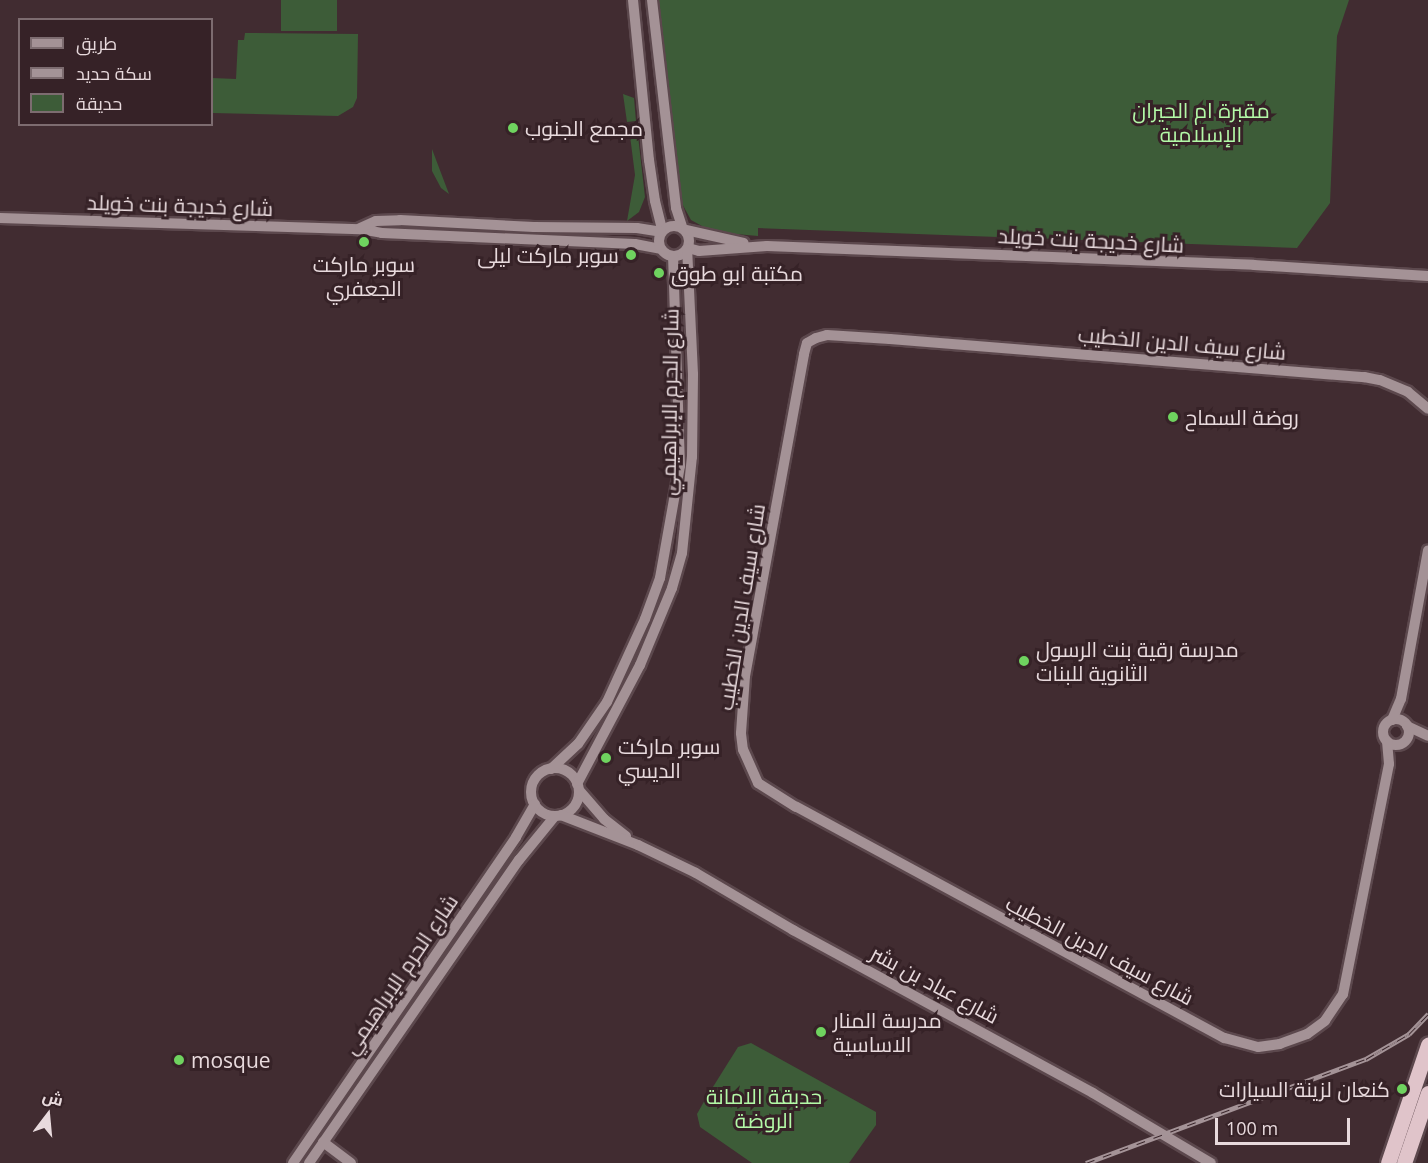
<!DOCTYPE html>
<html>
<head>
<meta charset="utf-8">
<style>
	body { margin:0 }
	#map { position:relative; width:1428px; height:1163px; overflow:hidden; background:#412c31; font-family:"Open Sans",Cairo,sans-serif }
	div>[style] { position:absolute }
	.green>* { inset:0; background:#3d5c38; transform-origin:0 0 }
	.roads { filter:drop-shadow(2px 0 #5c484d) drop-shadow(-2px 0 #5c484d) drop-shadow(0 2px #5c484d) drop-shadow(0 -2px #5c484d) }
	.secondary>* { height:10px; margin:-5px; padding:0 5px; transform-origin:5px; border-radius:5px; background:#a49296 }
	.secondary>.ring { margin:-5px; padding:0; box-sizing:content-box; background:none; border:10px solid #a49296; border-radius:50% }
	.highway>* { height:15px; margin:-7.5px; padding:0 7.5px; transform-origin:7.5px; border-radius:7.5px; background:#e0c4ca }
	.rail>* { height:5px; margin-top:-2.5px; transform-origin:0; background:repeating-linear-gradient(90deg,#362227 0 9px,#a49397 0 18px); box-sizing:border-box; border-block:2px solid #a49397 }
	.dots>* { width:16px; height:16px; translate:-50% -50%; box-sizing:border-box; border:3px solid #362227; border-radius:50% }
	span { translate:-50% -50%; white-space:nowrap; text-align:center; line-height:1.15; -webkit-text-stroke:6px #362227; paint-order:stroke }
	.park-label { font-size:21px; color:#b3f9a7 }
	.poi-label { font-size:21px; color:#e8dadd }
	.left { translate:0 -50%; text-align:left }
	.right { translate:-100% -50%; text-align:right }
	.street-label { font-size:21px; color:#e8dadd }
	.legend { position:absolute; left:18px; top:18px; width:195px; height:108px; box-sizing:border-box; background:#362227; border:2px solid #7d6c70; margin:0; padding:8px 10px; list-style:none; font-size:18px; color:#e8dadd }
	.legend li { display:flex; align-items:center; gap:12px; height:30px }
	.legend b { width:30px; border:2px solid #7d6c70 }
	.north { position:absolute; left:18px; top:1085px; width:60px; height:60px; -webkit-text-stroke:4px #362227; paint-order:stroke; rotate:16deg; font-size:16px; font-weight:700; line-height:24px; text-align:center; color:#e8dadd }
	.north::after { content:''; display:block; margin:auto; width:21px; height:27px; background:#e8dadd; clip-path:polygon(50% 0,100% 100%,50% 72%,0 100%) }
	.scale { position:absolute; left:1215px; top:1118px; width:135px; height:27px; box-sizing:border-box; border:3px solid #e8dadd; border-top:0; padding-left:8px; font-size:18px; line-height:21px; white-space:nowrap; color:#e8dadd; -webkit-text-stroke:4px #362227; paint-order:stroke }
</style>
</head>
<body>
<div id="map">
	<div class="green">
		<i style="left:281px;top:0;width:56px;height:31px"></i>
		<i style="clip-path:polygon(658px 0,1349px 0,1337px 36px,1330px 203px,1297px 248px,758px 228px,758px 236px,713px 232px,691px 220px,680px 200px)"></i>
		<i style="clip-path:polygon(245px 33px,358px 34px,357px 98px,353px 107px,338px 116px,212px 113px,212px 78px,236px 79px,238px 40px,244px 40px)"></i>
		<i style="clip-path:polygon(623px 94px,634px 98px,636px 121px,627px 122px)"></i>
		<i style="clip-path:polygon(637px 127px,645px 197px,639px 212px,627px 221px,635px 175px,629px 128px)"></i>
		<i style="clip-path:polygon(432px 149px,438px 165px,449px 194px,441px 188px,432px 171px)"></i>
		<i style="clip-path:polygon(751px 1043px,876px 1112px,876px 1125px,849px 1163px,752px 1163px,700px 1127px,697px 1114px,706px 1098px,738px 1047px)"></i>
	</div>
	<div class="roads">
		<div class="secondary">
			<i style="left:633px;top:0;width:161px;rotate:84.3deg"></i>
			<i style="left:649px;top:160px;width:41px;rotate:81.7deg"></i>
			<i style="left:655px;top:201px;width:30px;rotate:76deg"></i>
			<i style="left:652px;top:0;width:209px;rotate:83.4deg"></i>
			<i style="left:676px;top:208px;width:20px;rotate:72deg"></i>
			<i style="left:0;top:218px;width:360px;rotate:1.8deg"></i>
			<i style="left:360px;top:229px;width:22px;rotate:10deg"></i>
			<i style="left:382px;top:233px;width:253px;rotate:2.5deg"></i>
			<i style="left:635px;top:244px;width:26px;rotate:11deg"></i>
			<i class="ring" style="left:659px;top:226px;width:20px;height:20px"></i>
			<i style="left:360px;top:228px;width:17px;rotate:-24deg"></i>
			<i style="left:376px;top:221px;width:24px;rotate:-2deg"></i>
			<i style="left:400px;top:220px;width:134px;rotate:3deg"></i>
			<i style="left:534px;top:227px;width:103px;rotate:0.6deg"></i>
			<i style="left:637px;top:228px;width:24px;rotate:9deg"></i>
			<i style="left:686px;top:230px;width:59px;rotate:12.6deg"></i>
			<i style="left:688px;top:248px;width:11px;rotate:15deg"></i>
			<i style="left:699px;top:251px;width:68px;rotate:-4.2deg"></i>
			<i style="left:767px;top:246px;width:487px;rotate:2.2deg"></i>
			<i style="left:1254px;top:265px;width:174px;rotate:3.6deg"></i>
			<i class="ring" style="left:1383px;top:719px;width:16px;height:16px"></i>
			<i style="left:1392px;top:720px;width:23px;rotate:-67deg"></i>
			<i style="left:1401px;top:699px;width:151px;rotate:-79.7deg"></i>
			<i style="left:1407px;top:726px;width:23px;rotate:25deg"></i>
			<i style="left:1387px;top:741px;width:23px;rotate:85deg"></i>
			<i style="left:1389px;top:764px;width:235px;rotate:101.3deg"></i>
			<i style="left:1343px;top:994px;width:32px;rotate:124deg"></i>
			<i style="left:1325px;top:1021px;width:22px;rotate:144deg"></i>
			<i style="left:1307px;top:1034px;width:29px;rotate:160deg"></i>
			<i style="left:1280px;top:1044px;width:22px;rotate:172deg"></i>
			<i style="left:1258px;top:1047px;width:35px;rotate:-165deg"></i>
			<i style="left:1224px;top:1038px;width:486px;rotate:-151.6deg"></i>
			<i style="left:796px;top:807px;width:45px;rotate:-147.7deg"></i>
			<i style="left:758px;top:783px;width:36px;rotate:-114deg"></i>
			<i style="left:743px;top:750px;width:17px;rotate:-97deg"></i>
			<i style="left:741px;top:733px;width:57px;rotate:-86deg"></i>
			<i style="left:745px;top:676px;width:327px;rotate:-79.6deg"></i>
			<i style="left:804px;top:354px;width:11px;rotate:-75deg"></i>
			<i style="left:807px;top:343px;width:10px;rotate:-29deg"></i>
			<i style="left:816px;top:338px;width:11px;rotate:-15deg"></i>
			<i style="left:827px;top:335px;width:63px;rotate:3.6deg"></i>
			<i style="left:890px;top:339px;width:476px;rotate:4.6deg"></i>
			<i style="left:1364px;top:377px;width:16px;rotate:11deg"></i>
			<i style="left:1380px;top:380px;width:30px;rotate:23deg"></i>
			<i style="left:1408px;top:392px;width:26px;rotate:40deg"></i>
			<i class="ring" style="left:531px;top:768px;width:38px;height:38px"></i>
			<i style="left:551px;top:769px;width:37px;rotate:-43deg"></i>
			<i style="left:578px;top:744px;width:51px;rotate:-55.4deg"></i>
			<i style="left:607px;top:702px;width:91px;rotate:-65.4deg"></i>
			<i style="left:645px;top:619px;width:44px;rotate:-69.9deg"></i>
			<i style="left:660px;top:578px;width:114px;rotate:-79.9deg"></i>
			<i style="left:680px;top:466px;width:210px;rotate:-91.9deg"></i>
			<i style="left:577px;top:784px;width:135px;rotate:-62.1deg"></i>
			<i style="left:640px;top:665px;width:83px;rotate:-67.4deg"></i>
			<i style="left:672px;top:588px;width:36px;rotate:-74deg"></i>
			<i style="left:682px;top:553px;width:97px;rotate:-84.1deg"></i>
			<i style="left:692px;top:457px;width:83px;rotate:-89.3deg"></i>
			<i style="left:693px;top:374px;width:125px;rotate:-92.7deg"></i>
			<i style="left:579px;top:790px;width:38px;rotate:49deg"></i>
			<i style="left:604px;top:819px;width:28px;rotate:38deg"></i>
			<i style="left:561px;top:815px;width:83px;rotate:21.3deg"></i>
			<i style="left:638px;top:845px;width:64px;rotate:25.8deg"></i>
			<i style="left:696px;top:873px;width:113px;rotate:30.4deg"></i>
			<i style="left:793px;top:930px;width:341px;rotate:28.5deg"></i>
			<i style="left:1093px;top:1093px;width:137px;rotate:30.7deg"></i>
			<i style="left:323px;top:1142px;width:35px;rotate:37deg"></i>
			<i style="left:293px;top:1163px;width:395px;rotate:-55.6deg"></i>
			<i style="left:516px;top:837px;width:38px;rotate:-60deg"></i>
			<i style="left:309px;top:1163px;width:369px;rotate:-55.3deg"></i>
			<i style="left:519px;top:860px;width:57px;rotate:-50.7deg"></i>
		</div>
		<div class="highway">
			<i style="left:1388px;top:1163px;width:125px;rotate:-71.3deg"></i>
			<i style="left:1404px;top:1163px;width:74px;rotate:-71.1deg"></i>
		</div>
	</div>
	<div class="rail">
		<i style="left:1086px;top:1163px;width:299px;rotate:-20.4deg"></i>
		<i style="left:1366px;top:1059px;width:50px;rotate:-30.2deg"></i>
		<i style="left:1409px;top:1034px;width:28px;rotate:-46deg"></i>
	</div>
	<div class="dots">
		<i style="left:513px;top:128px;background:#6fd35f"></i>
		<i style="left:364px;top:242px;background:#6fd35f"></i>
		<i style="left:631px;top:255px;background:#6fd35f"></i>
		<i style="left:659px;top:273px;background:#6fd35f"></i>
		<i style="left:1173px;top:417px;background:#6fd35f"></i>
		<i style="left:1024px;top:661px;background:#6fd35f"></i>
		<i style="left:606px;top:758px;background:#6fd35f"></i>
		<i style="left:821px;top:1032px;background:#6fd35f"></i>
		<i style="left:179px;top:1060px;background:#6fd35f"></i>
		<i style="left:1402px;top:1089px;background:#6fd35f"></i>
	</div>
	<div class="park-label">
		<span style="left:1201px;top:122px">مقبرة ام الحيران<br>الإسلامية</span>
		<span style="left:764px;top:1108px">حدبقة الامانة<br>الروضة</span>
	</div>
	<div class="poi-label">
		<span class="left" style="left:525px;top:128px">مجمع الجنوب</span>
		<span class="right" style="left:619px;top:255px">سوبر ماركت ليلى</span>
		<span style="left:364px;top:276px">سوبر ماركت<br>الجعفري</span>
		<span class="left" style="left:671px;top:273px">مكتبة ابو طوق</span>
		<span class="left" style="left:1185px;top:417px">روضة السماح</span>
		<span class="left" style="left:1036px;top:661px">مدرسة رقية بنت الرسول<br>الثانوية للبنات</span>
		<span class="left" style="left:618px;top:758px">سوبر ماركت<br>الديسي</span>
		<span class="left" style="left:833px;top:1032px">مدرسة المنار<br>الاساسية</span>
		<span class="left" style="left:191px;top:1060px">mosque</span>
		<span class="right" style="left:1390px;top:1089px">كنعان لزينة السيارات</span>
	</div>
	<div class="street-label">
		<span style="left:180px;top:205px;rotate:2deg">شارع خديجة بنت خويلد</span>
		<span style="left:1091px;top:240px;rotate:3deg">شارع خديجة بنت خويلد</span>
		<span style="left:1182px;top:343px;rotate:5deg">شارع سيف الدين الخطيب</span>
		<span style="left:669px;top:402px;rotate:-89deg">شارع الحرم الإبراهيمي</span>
		<span style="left:741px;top:607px;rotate:-81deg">شارع سيف الدين الخطيب</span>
		<span style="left:1100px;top:950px;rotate:28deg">شارع سيف الدين الخطيب</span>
		<span style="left:400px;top:974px;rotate:-56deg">شارع الحرم الإبراهيمي</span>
		<span style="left:935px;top:984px;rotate:28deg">شارع عباد بن بشر</span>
	</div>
	<ul class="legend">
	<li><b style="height:8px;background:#a49296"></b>طريق</li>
	<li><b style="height:8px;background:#a49397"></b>سكة حديد</li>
	<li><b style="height:16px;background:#3d5c38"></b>حديقة</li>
	</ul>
	<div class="north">ش</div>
	<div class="scale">100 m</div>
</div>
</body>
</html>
